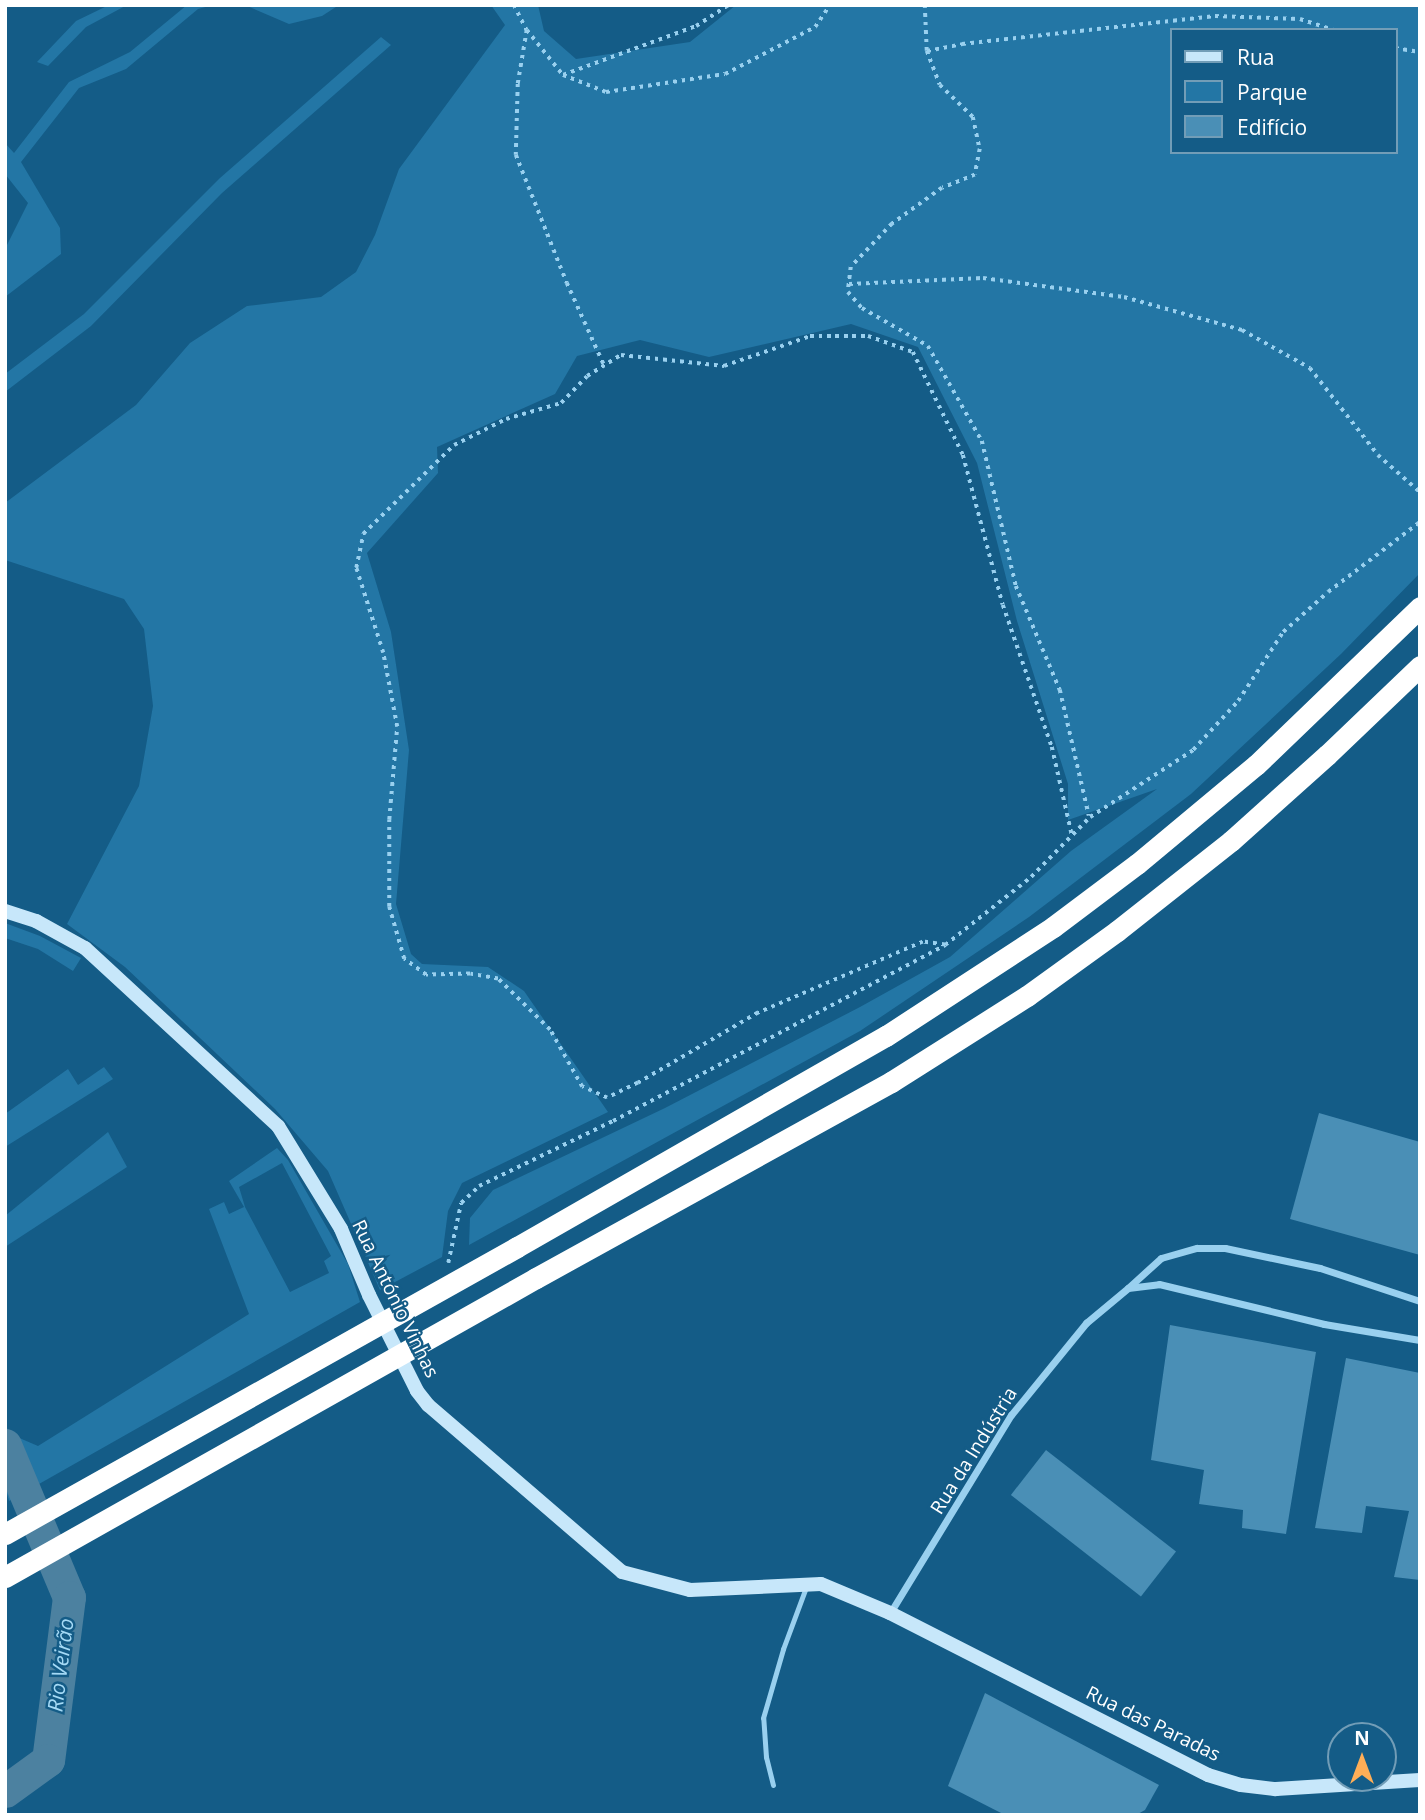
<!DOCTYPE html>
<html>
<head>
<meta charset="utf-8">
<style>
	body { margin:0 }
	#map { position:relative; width:1425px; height:1820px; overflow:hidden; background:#145c87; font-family:"Open Sans",sans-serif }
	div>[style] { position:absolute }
	.green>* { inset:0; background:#2376a5 }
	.river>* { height:33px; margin:-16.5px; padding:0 16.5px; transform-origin:16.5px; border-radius:16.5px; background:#4c81a0 }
	.building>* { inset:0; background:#4a8fb6; transform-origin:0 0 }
	.path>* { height:3.5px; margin-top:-1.75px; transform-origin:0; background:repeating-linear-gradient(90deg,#99d0ef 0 3.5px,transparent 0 8.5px) }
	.lane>* { height:5px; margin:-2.5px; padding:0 2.5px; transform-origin:2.5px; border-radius:2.5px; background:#99d0ef }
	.street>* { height:7px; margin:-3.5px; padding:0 3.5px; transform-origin:3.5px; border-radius:3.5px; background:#99d0ef }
	.secondary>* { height:14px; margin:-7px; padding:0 7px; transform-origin:7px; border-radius:7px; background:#c7e7fa }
	.highway>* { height:21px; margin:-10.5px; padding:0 10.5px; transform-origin:10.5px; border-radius:10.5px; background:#fff }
	.highway-bridge>* { height:21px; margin:-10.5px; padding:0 10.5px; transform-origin:10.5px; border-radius:10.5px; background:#fff }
	span { translate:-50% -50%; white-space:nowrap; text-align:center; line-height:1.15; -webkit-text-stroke:5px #145c87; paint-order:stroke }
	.street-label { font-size:19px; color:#fff }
	.water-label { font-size:21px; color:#a5daf6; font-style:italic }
	.frame { position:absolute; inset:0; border:7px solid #fff; pointer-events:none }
	.legend { position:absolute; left:1170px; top:28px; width:228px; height:126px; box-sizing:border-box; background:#145c87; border:2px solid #729db7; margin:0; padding:9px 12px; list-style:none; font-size:21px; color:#fff }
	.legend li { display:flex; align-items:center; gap:14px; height:35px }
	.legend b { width:35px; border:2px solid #729db7 }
	.north { position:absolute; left:1327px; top:1722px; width:70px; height:70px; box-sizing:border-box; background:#145c87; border:2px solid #729db7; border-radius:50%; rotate:0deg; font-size:19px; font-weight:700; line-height:28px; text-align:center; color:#fff }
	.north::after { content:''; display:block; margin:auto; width:24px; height:32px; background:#ffae57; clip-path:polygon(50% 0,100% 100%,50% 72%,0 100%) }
</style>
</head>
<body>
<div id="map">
	<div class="green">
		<i style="clip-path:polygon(109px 5px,127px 5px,86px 27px,48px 66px,37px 62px,76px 21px)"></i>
		<i style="clip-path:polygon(187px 5px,213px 5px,198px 9px,126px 69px,79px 88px,21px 162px,60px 228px,61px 254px,5px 297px,5px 249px,28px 203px,5px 174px,5px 143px,14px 153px,69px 82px,130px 52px)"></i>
		<i style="clip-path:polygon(245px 5px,339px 5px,322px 16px,289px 24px)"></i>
		<i style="clip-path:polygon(evenodd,491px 5px,538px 5px,544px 31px,576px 59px,690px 42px,736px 5px,1420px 5px,1420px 573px,1341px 654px,1191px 794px,1029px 917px,860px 1031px,469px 1245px,470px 1218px,493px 1190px,665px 1108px,860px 1007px,950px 957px,1071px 851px,1157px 789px,1068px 820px,1068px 784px,1017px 621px,977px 463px,918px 347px,851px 324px,709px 357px,640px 340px,577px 356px,555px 394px,437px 447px,438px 473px,367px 553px,391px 632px,409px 750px,396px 904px,411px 954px,422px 964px,488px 967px,524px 991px,608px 1112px,462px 1183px,448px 1211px,442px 1257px,380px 1290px,328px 1171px,275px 1109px,125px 967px,67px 924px,139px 786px,153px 706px,144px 629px,124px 599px,5px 560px,5px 503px,136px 405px,190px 343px,247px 306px,321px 297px,356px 272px,375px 235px,399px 169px,505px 25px,491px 5px,1171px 30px,1395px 30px,1395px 152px,1171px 152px,1171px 30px)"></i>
		<i style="clip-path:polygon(381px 37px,391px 45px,222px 193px,91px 326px,5px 392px,5px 374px,84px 314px,220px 178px)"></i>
		<i style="clip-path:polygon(5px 923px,40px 936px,81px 958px,73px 971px,38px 949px,5px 938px)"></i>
		<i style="clip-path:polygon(104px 1067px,113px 1079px,5px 1147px,5px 1114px,68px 1069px,78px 1085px)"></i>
		<i style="clip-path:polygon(108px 1132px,127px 1167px,5px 1247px,5px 1216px)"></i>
		<i style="clip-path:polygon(evenodd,277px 1148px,288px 1160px,348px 1264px,360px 1302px,9px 1501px,5px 1487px,5px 1424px,10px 1434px,38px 1446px,249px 1314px,209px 1209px,224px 1202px,229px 1214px,244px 1207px,229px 1181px,277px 1148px,282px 1163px,331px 1256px,324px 1261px,329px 1273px,290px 1292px,245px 1207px,239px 1187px,282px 1163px)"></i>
	</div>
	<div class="river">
		<i style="left:5px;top:1445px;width:165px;rotate:67.2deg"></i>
		<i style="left:69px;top:1597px;width:164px;rotate:97.3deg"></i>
		<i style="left:48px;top:1760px;width:53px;rotate:144.2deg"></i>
	</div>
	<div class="building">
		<i style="clip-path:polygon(1319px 1113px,1420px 1142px,1420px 1255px,1290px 1219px)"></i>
		<i style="clip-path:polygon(1170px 1325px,1316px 1352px,1286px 1534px,1242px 1528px,1243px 1510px,1199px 1504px,1204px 1470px,1151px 1460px)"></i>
		<i style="clip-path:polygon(1346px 1358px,1420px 1373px,1420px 1580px,1394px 1577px,1409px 1511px,1366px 1506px,1362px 1533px,1315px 1528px)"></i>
		<i style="left:1046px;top:1450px;width:165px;height:57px;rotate:38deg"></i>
		<i style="clip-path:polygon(985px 1693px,1159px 1785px,1145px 1810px,1136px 1815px,1005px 1815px,948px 1786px)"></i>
	</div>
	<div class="path">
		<i style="left:514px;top:5px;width:28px;rotate:63deg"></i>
		<i style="left:527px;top:30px;width:58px;rotate:51.3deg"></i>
		<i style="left:563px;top:75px;width:46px;rotate:21.6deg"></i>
		<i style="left:606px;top:92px;width:120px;rotate:-8.6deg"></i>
		<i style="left:725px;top:74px;width:102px;rotate:-27.6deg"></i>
		<i style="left:815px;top:27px;width:27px;rotate:-56deg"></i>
		<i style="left:925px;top:5px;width:46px;rotate:87.5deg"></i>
		<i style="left:927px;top:51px;width:36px;rotate:69deg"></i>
		<i style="left:940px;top:85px;width:46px;rotate:44.1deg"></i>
		<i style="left:973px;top:117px;width:33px;rotate:78deg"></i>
		<i style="left:980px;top:149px;width:26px;rotate:101deg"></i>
		<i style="left:975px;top:175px;width:35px;rotate:158deg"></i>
		<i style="left:942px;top:188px;width:62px;rotate:144.2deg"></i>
		<i style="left:892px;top:224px;width:59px;rotate:133.6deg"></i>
		<i style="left:851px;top:267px;width:25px;rotate:97deg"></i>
		<i style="left:848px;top:292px;width:21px;rotate:49deg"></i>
		<i style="left:862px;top:308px;width:76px;rotate:29.9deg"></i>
		<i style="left:928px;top:346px;width:109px;rotate:60.4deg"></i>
		<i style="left:982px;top:441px;width:149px;rotate:76.8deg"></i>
		<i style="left:1016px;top:586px;width:113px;rotate:67.1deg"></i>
		<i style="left:1060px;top:690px;width:129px;rotate:77deg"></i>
		<i style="left:527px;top:30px;width:55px;rotate:99.5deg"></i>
		<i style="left:518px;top:84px;width:71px;rotate:91.6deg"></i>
		<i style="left:516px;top:155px;width:138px;rotate:68.3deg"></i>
		<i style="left:567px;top:283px;width:90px;rotate:65.7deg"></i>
		<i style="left:1395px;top:48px;width:25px;rotate:9deg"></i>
		<i style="left:927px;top:51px;width:36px;rotate:-11deg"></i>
		<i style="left:962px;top:44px;width:255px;rotate:-6.3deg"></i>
		<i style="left:1215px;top:16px;width:85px;rotate:2deg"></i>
		<i style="left:1300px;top:19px;width:35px;rotate:18deg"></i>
		<i style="left:563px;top:75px;width:142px;rotate:-20.2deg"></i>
		<i style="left:696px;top:26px;width:38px;rotate:-33deg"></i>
		<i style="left:849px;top:284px;width:134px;rotate:-2.6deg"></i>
		<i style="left:983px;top:278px;width:142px;rotate:7.7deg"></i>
		<i style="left:1124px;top:297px;width:123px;rotate:15.6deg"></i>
		<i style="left:1242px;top:330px;width:78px;rotate:29.2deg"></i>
		<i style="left:1310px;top:368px;width:110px;rotate:52deg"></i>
		<i style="left:1378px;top:455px;width:56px;rotate:41.4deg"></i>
		<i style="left:945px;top:945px;width:22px;rotate:-172deg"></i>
		<i style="left:923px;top:942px;width:180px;rotate:156.7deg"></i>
		<i style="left:758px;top:1013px;width:139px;rotate:149.7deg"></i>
		<i style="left:638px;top:1083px;width:34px;rotate:154deg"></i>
		<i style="left:607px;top:1098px;width:27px;rotate:-156deg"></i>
		<i style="left:582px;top:1087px;width:65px;rotate:-119.3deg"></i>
		<i style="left:550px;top:1030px;width:73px;rotate:-135.6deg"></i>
		<i style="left:498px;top:979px;width:28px;rotate:-170deg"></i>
		<i style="left:470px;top:974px;width:44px;rotate:178.7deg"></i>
		<i style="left:426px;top:975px;width:27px;rotate:-144deg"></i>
		<i style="left:404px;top:959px;width:54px;rotate:-106.1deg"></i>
		<i style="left:389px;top:907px;width:87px;rotate:-90deg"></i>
		<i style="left:389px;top:820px;width:93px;rotate:-85.1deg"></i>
		<i style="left:397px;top:727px;width:75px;rotate:-100.7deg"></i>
		<i style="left:383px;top:653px;width:89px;rotate:-107.6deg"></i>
		<i style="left:356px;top:568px;width:35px;rotate:-78deg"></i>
		<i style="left:363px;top:534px;width:127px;rotate:-44.4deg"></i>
		<i style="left:454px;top:445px;width:58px;rotate:-26.6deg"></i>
		<i style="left:506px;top:419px;width:57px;rotate:-16.2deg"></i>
		<i style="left:561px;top:403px;width:37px;rotate:-46deg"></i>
		<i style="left:587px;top:376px;width:40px;rotate:-32deg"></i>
		<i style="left:621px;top:355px;width:104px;rotate:6.1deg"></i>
		<i style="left:724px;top:366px;width:91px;rotate:-19.2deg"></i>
		<i style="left:810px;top:336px;width:58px"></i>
		<i style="left:868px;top:336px;width:48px;rotate:19.6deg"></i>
		<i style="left:913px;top:352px;width:114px;rotate:64.1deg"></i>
		<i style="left:963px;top:455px;width:155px;rotate:75.1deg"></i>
		<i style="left:1003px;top:605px;width:150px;rotate:71deg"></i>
		<i style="left:1052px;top:747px;width:90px;rotate:77.2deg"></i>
		<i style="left:448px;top:1263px;width:61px;rotate:-77.8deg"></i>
		<i style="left:461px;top:1203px;width:25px;rotate:-43deg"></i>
		<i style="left:479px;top:1186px;width:149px;rotate:-25.9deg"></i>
		<i style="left:613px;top:1121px;width:376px;rotate:-27.9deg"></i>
		<i style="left:945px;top:945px;width:110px;rotate:-38.3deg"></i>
		<i style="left:1031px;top:877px;width:84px;rotate:-45.5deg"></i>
		<i style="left:1090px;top:817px;width:123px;rotate:-33deg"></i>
		<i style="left:1193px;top:750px;width:67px;rotate:-47.4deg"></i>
		<i style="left:1238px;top:701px;width:82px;rotate:-56.9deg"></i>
		<i style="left:1283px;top:632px;width:60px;rotate:-41.6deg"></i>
		<i style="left:1328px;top:592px;width:116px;rotate:-37.3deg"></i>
	</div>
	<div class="lane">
		<i style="left:773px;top:1785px;width:29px;rotate:-104deg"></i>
		<i style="left:766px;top:1757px;width:39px;rotate:-94deg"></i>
		<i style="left:763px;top:1718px;width:72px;rotate:-73.8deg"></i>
		<i style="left:783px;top:1649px;width:66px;rotate:-69.6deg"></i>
	</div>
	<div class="street">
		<i style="left:1129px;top:1287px;width:43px;rotate:-42.2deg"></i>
		<i style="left:1161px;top:1258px;width:37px;rotate:-16deg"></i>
		<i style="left:1197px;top:1248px;width:28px"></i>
		<i style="left:1225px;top:1248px;width:97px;rotate:11.9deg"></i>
		<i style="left:1320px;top:1268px;width:105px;rotate:18.3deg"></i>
		<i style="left:890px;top:1613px;width:232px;rotate:-58.6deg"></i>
		<i style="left:1011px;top:1415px;width:119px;rotate:-50.8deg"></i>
		<i style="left:1086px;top:1323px;width:55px;rotate:-39.8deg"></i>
		<i style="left:1128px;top:1288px;width:31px;rotate:-7deg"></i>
		<i style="left:1159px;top:1284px;width:170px;rotate:13.6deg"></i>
		<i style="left:1324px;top:1324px;width:97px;rotate:9.5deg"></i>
	</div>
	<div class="secondary">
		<i style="left:5px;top:911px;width:33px;rotate:18deg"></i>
		<i style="left:36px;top:921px;width:56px;rotate:28.9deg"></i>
		<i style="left:85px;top:948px;width:263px;rotate:42.7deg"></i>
		<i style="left:278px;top:1126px;width:121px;rotate:58.5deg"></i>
		<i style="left:341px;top:1229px;width:72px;rotate:67deg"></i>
		<i style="left:369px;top:1295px;width:107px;rotate:63.4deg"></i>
		<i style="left:417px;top:1391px;width:18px;rotate:52deg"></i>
		<i style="left:428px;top:1405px;width:256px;rotate:40.7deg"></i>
		<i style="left:622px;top:1572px;width:70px;rotate:14.8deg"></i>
		<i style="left:690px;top:1590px;width:131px;rotate:-2.6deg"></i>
		<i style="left:821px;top:1584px;width:75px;rotate:22.8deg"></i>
		<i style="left:890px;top:1613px;width:357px;rotate:27deg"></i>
		<i style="left:1208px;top:1775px;width:34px;rotate:17deg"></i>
		<i style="left:1241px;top:1785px;width:35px;rotate:7deg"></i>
		<i style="left:1276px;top:1789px;width:144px;rotate:-3.6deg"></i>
	</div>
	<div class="highway">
		<i style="left:517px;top:1247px;width:425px;rotate:-29.8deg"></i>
		<i style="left:886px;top:1036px;width:199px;rotate:-33.1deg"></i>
		<i style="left:1053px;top:927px;width:105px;rotate:-36.9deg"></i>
		<i style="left:1137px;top:864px;width:155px;rotate:-39.8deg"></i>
		<i style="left:1256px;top:765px;width:228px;rotate:-43.9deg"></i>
		<i style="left:536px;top:1278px;width:406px;rotate:-28.9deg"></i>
		<i style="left:891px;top:1082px;width:161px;rotate:-32.3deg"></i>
		<i style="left:1027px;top:996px;width:111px;rotate:-35.8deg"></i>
		<i style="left:1117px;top:931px;width:145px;rotate:-38.3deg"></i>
		<i style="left:1231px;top:841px;width:129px;rotate:-41.9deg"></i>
		<i style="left:1327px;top:755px;width:129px;rotate:-43.7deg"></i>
	</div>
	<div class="highway-bridge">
		<i style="left:5px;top:1534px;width:587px;rotate:-29.27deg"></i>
		<i style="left:5px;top:1577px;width:609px;rotate:-29.38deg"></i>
	</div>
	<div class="street-label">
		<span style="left:395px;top:1299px;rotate:64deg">Rua António Vinhas</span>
		<span style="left:974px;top:1451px;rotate:-58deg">Rua da Indústria</span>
		<span style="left:1153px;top:1724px;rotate:26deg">Rua das Paradas</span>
	</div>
	<div class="water-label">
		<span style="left:60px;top:1665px;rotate:-83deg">Rio Veirão</span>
	</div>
	<div class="frame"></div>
	<ul class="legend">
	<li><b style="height:9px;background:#c7e7fa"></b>Rua</li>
	<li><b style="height:19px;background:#2376a5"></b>Parque</li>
	<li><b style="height:19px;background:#4a8fb6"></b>Edifício</li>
	</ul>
	<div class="north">N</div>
</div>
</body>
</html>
